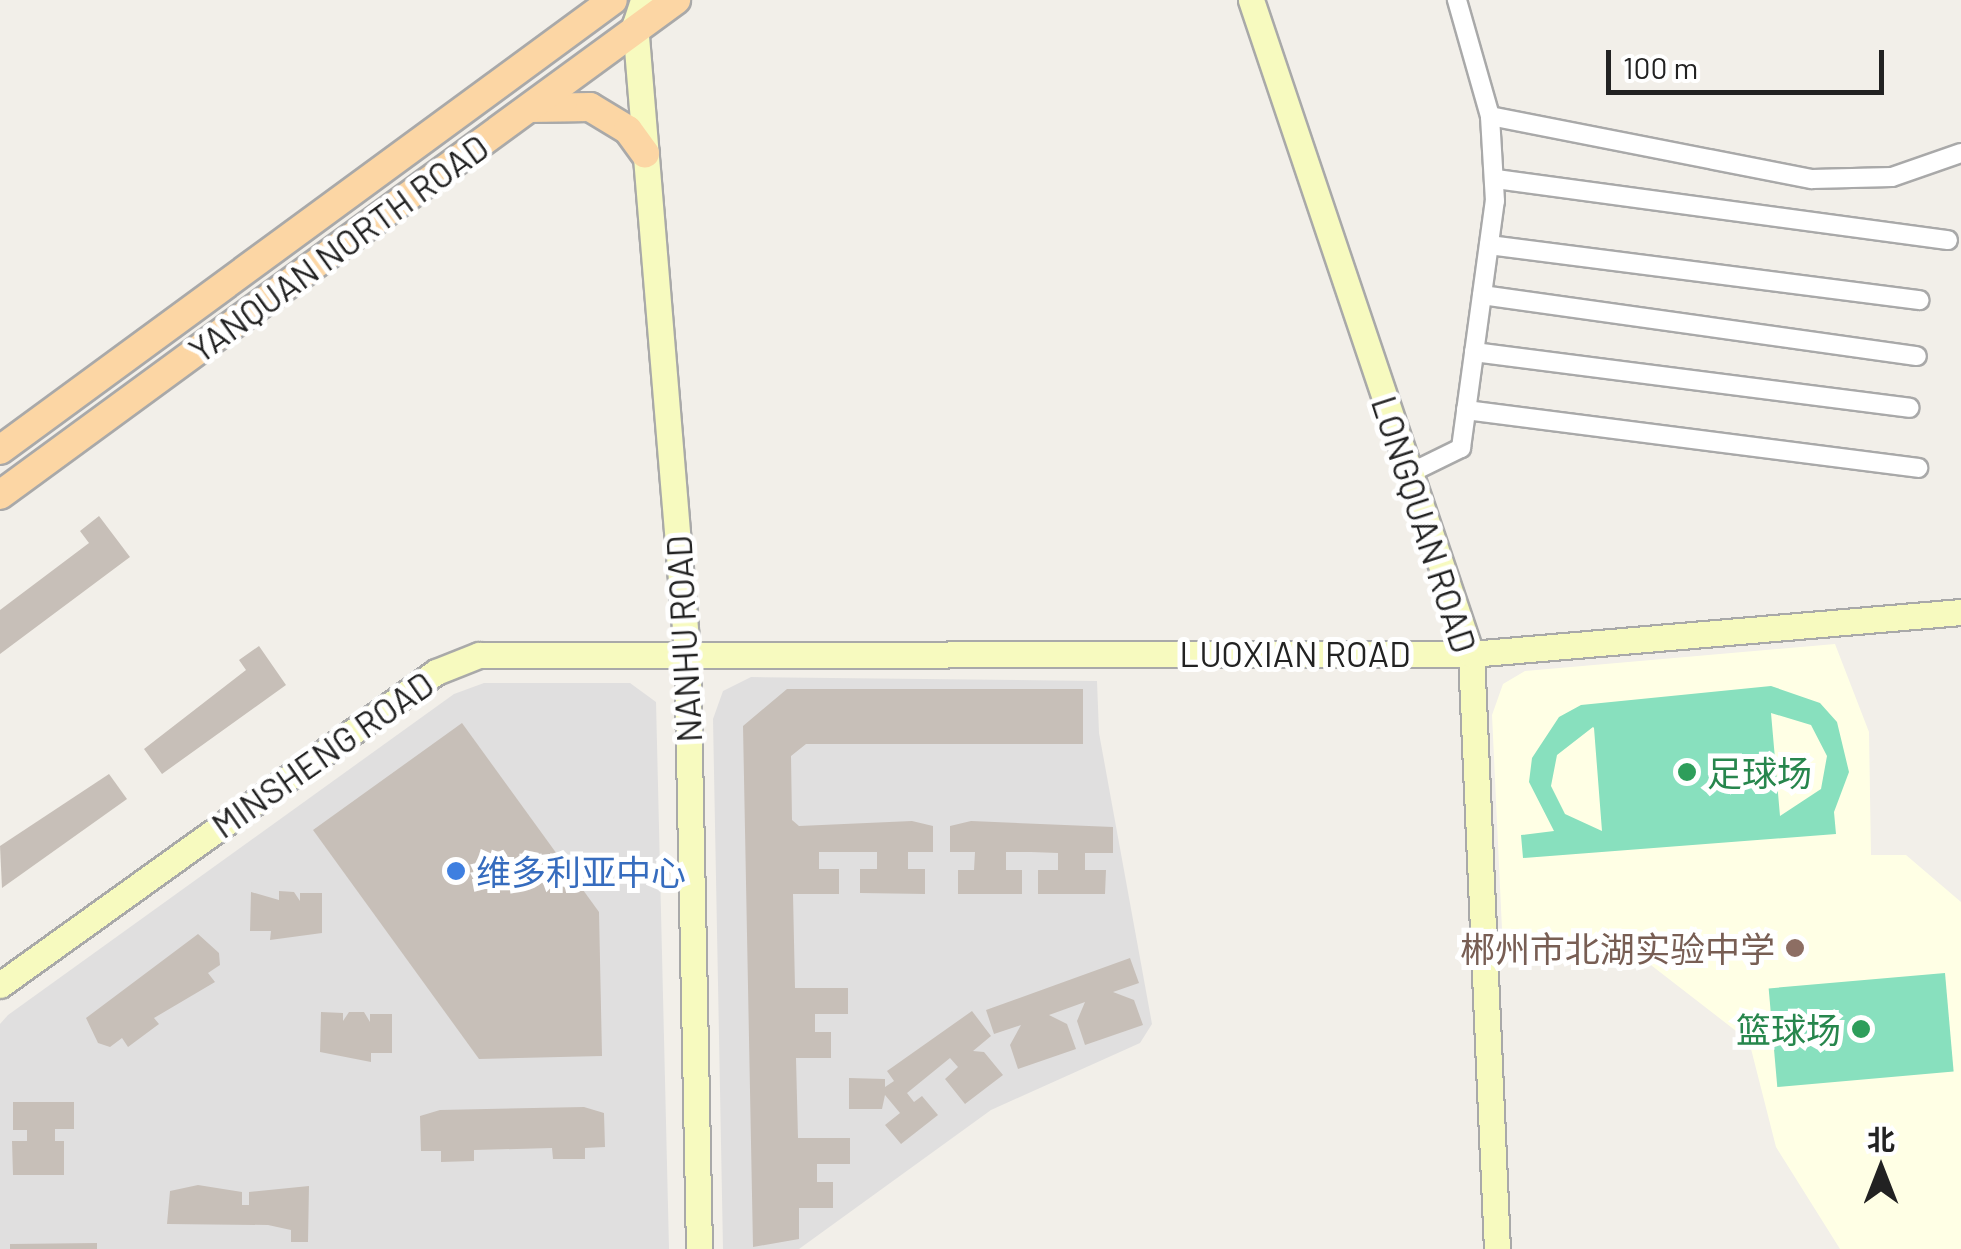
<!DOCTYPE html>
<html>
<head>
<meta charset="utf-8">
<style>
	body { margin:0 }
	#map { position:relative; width:1961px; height:1249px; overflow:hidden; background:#f2efe9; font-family:Barlow,"Noto Sans SC",sans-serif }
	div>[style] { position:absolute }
	.residential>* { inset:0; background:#e0dfdf }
	.education>* { inset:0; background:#ffffe5 }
	.pitch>* { inset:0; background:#88e0be; transform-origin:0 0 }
	.building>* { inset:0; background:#c7bfb8 }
	.roads { filter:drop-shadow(2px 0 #a9a9a9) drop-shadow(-2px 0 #a9a9a9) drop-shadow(0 2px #a9a9a9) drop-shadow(0 -2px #a9a9a9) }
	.street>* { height:18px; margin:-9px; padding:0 9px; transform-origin:9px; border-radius:9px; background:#fff }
	.secondary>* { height:25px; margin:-12.5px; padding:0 12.5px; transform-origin:12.5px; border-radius:12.5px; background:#f7fabf }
	.primary>* { height:28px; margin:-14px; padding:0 14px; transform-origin:14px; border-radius:14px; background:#fcd6a4 }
	.dots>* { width:28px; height:28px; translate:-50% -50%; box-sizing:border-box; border:5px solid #fff; border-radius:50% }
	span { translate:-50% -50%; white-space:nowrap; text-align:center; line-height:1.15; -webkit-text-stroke:10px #fff; paint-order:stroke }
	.street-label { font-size:35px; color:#222 }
	.leisure-label { font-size:35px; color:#27864d }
	.left { translate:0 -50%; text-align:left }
	.right { translate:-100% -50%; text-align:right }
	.shop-label { font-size:35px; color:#366cbe }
	.education-label { font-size:35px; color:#785e54 }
	.north { position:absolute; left:1831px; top:1119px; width:100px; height:100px; -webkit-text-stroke:8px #fff; paint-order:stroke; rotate:0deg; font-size:28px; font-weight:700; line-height:40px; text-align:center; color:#222 }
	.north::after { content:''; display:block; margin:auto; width:35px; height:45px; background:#222; clip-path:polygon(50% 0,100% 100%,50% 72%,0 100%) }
	.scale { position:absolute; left:1606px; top:50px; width:278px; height:45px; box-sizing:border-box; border:5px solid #222; border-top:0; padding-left:12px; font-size:30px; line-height:35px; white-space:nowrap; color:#222; -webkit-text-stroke:8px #fff; paint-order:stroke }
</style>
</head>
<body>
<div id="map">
	<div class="residential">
		<i style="clip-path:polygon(751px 677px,1097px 681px,1099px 733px,1152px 1024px,1140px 1043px,991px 1110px,799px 1249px,723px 1249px,713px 719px,723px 691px)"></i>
		<i style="clip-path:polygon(484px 683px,630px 683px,656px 702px,669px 1249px,0 1249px,0 1024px,8px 1015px,454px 694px)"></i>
	</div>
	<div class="education">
		<i style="clip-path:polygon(1835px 644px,1869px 732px,1871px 855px,1906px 855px,1961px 902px,1961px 1249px,1840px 1249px,1776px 1147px,1749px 1041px,1625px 945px,1503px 951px,1492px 715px,1503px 684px,1525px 671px)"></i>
	</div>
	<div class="pitch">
		<i style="clip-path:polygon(evenodd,1771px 686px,1820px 703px,1837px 722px,1849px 772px,1834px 812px,1836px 834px,1523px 858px,1521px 835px,1554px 831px,1529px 782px,1532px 758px,1559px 717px,1581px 705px,1771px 686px,1771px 713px,1811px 725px,1827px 756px,1821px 789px,1780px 816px,1771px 713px,1771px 686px,1593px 727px,1594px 728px,1602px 831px,1565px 814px,1551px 786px,1557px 755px,1593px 727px)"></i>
		<i style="left:1945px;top:973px;width:99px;height:177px;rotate:85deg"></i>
	</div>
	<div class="building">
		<i style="clip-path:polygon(99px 516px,130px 557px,0 654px,0 610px,89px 543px,80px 531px)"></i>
		<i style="clip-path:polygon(259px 646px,286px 685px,162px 774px,144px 749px,246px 670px,239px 660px)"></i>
		<i style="clip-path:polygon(787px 689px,1083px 689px,1083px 744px,806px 744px,791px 756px,792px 820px,799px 826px,912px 821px,933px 826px,933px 852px,908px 852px,908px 869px,925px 869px,925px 894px,860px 893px,860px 869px,877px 869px,877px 852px,819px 852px,819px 869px,839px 869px,839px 894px,793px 894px,795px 988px,848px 988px,848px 1014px,815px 1014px,815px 1032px,831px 1032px,831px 1058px,796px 1058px,798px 1138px,850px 1138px,850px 1164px,817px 1164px,817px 1182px,833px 1182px,833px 1208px,799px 1208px,799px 1239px,753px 1247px,743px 726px)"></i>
		<i style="clip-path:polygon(462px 723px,599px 912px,602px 1056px,479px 1059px,313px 830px)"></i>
		<i style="clip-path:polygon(109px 774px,127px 799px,2px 888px,0 846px)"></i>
		<i style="clip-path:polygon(971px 821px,1113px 827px,1113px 853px,1085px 853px,1085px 870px,1106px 870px,1105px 894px,1038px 894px,1038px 870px,1058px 870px,1058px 853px,1031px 852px,1006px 852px,1006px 870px,1022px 870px,1022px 894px,958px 894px,958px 870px,974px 870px,975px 852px,950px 852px,950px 826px)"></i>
		<i style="clip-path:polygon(279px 891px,294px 892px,300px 901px,300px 893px,322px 893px,322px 933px,270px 940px,271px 931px,250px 931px,251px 892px,279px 900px)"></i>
		<i style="clip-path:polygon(198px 934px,219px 953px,220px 965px,208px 973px,215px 982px,154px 1018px,159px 1024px,128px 1047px,122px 1038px,110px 1047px,98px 1043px,86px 1018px)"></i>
		<i style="clip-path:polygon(1130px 958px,1139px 983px,1113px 992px,1134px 1000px,1143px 1025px,1085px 1045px,1077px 1021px,1085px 1002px,1049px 1015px,1067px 1024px,1076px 1049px,1018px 1069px,1010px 1045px,1021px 1025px,994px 1034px,986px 1010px)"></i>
		<i style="clip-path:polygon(972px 1011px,991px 1036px,973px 1051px,984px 1052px,1003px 1075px,965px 1104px,945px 1079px,958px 1067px,950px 1058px,907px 1093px,914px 1102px,922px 1096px,938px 1115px,901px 1144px,885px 1125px,900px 1113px,885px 1095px,882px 1109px,849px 1109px,849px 1078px,885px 1079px,885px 1087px,894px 1081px,887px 1071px)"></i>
		<i style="clip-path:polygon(321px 1012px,343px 1013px,343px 1021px,349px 1012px,364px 1012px,370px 1022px,370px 1014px,392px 1014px,392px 1053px,371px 1053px,371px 1062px,320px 1052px)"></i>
		<i style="clip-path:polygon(13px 1102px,74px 1102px,74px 1129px,55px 1129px,55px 1141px,64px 1141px,64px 1175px,13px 1175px,12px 1141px,27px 1141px,27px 1130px,13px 1130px)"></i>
		<i style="clip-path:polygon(584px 1107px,604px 1113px,605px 1147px,585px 1148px,585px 1159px,553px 1159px,552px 1148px,474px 1150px,474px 1161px,441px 1162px,441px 1151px,421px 1151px,420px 1116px,440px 1110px)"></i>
		<i style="clip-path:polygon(198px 1185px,242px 1192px,242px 1205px,249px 1205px,249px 1192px,309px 1186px,308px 1242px,291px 1242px,291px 1230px,268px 1225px,167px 1224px,170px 1191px)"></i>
		<i style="clip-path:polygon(97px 1243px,97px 1249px,10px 1249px,10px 1244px)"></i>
	</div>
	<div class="roads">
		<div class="street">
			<i style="left:1490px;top:116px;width:328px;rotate:11.1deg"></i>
			<i style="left:1812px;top:179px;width:80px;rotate:-1.4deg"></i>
			<i style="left:1892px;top:177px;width:73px;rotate:-19.2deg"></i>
			<i style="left:1496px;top:179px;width:456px;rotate:7.7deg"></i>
			<i style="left:1489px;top:245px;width:434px;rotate:7.3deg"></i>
			<i style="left:1482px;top:295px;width:439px;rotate:8deg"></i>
			<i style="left:1474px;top:352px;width:439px;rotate:7.3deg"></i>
			<i style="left:1466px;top:410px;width:456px;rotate:7.3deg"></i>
			<i style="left:1410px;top:473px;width:57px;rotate:-26.1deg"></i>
			<i style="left:1461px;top:448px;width:249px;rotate:-82.2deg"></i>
			<i style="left:1495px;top:201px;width:85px;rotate:-93.4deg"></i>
			<i style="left:1490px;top:116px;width:121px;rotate:-105.9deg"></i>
		</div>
		<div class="secondary">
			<i style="left:643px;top:0;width:25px;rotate:108deg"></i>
			<i style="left:635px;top:24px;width:630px;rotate:85.27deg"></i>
			<i style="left:687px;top:652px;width:597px;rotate:88.85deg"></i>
			<i style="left:1251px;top:0;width:690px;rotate:71.41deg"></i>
			<i style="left:1471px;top:654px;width:596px;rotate:87.5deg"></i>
			<i style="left:0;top:985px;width:537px;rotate:-35.67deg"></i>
			<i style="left:436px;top:672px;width:46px;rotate:-21.6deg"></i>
			<i style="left:479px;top:655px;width:992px;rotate:-0.06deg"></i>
			<i style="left:1471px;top:654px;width:492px;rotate:-4.9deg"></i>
		</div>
		<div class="primary">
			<i style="left:530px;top:108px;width:60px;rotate:-1deg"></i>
			<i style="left:590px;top:107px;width:44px;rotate:31.2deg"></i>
			<i style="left:628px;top:130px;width:29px;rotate:54deg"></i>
			<i style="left:0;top:450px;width:760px;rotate:-36.28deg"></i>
			<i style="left:0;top:495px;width:838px;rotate:-36.21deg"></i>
		</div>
	</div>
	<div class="dots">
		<i style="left:1687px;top:772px;background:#2e9e5b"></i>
		<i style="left:456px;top:871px;background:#3f7fe0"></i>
		<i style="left:1795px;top:948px;background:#8d6e63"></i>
		<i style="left:1861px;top:1029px;background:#2e9e5b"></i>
	</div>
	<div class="street-label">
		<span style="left:338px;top:248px;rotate:-36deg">YANQUAN NORTH ROAD</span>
		<span style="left:1425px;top:524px;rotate:72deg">LONGQUAN ROAD</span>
		<span style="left:683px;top:639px;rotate:-93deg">NANHU ROAD</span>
		<span style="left:1295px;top:653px">LUOXIAN ROAD</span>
		<span style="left:322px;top:754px;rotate:-35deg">MINSHENG ROAD</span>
	</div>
	<div class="leisure-label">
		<span class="left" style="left:1707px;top:772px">足球场</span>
		<span class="right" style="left:1841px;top:1029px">篮球场</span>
	</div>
	<div class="shop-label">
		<span class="left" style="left:476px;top:871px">维多利亚中心</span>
	</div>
	<div class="education-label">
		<span class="right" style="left:1775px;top:948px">郴州市北湖实验中学</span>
	</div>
	<div class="north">北</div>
	<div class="scale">100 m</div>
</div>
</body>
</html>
